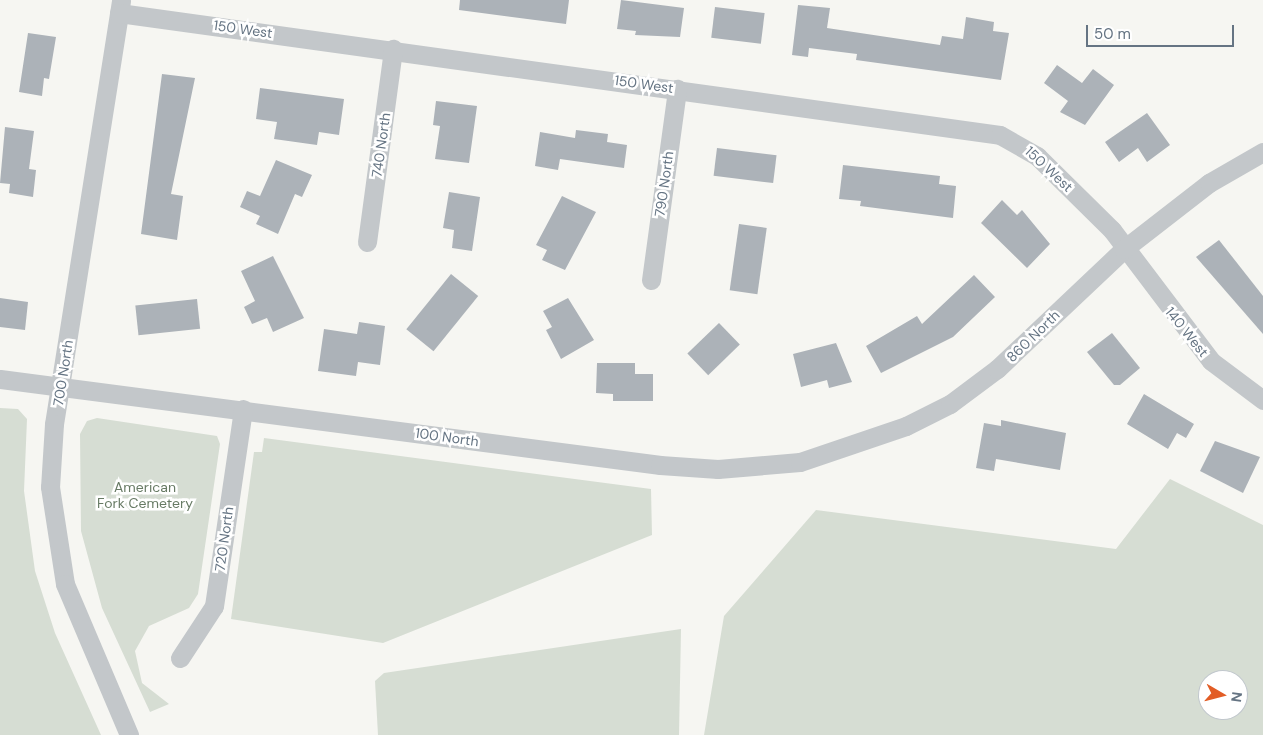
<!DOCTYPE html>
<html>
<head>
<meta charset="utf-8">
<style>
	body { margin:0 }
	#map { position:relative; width:1263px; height:735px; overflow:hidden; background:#f6f6f2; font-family:"DM Sans",sans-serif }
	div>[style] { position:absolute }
	.green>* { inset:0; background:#d6ddd3 }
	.building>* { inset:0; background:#acb2b8; transform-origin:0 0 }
	.minor>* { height:19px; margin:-9.5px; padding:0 9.5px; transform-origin:9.5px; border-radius:9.5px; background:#c3c7ca }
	span { translate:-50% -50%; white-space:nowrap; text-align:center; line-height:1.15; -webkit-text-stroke:5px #fff; paint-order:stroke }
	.street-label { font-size:14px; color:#657483 }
	.park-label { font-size:14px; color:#677a64 }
	.north { position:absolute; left:1198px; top:670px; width:50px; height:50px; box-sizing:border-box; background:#fff; border:1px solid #c1c7cd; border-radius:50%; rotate:98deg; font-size:14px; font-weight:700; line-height:20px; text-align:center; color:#657483 }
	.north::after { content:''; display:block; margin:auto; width:18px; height:22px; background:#e25d26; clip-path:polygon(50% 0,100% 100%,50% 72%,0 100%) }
	.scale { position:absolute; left:1086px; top:25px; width:148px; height:22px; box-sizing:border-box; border:2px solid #657483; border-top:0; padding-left:6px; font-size:15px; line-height:18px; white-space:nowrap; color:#657483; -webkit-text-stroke:4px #fff; paint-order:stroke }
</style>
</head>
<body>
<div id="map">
	<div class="green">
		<i style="clip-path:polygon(0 408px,18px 409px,27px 419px,24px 491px,35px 571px,55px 633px,101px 735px,0 735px)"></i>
		<i style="clip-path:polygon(97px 418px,217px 436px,220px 444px,198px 594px,189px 608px,149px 626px,135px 651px,142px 683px,169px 704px,150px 712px,102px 608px,81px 531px,80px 434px,87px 421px)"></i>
		<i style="clip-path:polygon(264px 438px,651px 489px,652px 535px,383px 643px,231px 619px,254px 452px,262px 452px)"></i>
		<i style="clip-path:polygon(evenodd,1170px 479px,1263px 525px,1263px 735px,704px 735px,724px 616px,816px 510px,1116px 549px,1170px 479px,1208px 680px,1238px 680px,1238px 710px,1208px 710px,1208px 680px)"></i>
		<i style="clip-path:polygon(681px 629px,679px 735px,378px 735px,375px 681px,384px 673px)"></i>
	</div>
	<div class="building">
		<i style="clip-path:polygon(460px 0,569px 0,566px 24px,459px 10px)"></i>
		<i style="clip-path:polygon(621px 0,684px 8px,680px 37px,635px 35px,636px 31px,617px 29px)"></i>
		<i style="clip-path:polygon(798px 5px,830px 8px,827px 28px,940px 45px,942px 36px,963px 39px,966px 17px,994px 22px,993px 31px,1009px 33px,1001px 80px,856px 60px,857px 54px,809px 48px,808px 57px,792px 55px)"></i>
		<i style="left:715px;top:7px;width:50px;height:31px;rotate:7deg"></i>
		<i style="clip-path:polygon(28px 33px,56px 37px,49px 79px,44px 78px,42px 96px,19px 92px)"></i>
		<i style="clip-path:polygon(1057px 65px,1082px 83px,1093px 69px,1114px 85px,1085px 125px,1060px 112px,1068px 101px,1044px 83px)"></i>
		<i style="clip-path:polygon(162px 74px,195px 78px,171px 194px,183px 196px,177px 240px,141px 234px)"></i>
		<i style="clip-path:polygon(260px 88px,344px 99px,339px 135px,319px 132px,317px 145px,274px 139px,277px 122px,256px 119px)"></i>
		<i style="clip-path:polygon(436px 101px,477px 106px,469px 163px,435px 159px,440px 126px,433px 125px)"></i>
		<i style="clip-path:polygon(1147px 113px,1170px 145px,1147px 162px,1138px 148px,1119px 162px,1105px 142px)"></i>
		<i style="clip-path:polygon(5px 127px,34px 131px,29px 169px,36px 170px,33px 197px,9px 193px,10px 184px,0 183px)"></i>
		<i style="clip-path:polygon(576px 130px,608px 134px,607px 142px,627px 145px,624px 168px,560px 159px,558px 170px,535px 166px,540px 132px,575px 138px)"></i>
		<i style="left:717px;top:148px;width:60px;height:28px;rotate:7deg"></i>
		<i style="clip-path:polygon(276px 160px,312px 175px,302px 197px,295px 194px,278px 234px,256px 224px,260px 216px,240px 207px,247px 191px,260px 196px)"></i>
		<i style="clip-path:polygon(843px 165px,940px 176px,939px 184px,956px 186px,953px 218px,860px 206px,861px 201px,839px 199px)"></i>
		<i style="clip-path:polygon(449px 192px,480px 197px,472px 251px,452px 248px,454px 230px,443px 228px)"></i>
		<i style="clip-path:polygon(562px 196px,596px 212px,565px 270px,542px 260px,547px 250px,536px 245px)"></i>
		<i style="clip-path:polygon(1002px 200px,1017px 215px,1022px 210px,1050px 244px,1027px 268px,981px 223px)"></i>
		<i style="left:739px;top:224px;width:28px;height:67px;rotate:8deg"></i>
		<i style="clip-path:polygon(1219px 240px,1263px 296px,1263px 334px,1196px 257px)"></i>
		<i style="clip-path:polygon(273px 256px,304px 318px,273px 332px,267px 318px,252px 324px,244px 307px,255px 301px,241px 271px)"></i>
		<i style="left:451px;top:274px;width:35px;height:71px;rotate:39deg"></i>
		<i style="clip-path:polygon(974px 275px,995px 297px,953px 337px,881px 373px,866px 346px,917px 316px,922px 324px)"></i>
		<i style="clip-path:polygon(0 298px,28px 302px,25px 330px,0 327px)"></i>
		<i style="clip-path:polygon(568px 298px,594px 340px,561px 359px,546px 330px,552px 327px,543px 311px)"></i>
		<i style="left:197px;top:299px;width:30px;height:62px;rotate:84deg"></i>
		<i style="clip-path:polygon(359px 322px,385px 326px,380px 365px,358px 362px,356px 376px,318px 371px,324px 329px,357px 334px)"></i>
		<i style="left:719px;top:323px;width:30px;height:44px;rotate:46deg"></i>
		<i style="clip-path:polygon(1112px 333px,1140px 368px,1120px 385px,1114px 385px,1087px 352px)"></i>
		<i style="clip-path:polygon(836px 343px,852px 382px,829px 388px,827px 380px,801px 387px,793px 354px)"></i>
		<i style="clip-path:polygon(597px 363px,635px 363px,635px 374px,653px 374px,653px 401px,613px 401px,613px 394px,596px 393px)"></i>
		<i style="clip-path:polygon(1144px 394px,1194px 424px,1186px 438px,1177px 433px,1168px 449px,1127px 424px)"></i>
		<i style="clip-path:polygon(1001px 420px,1066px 433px,1060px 470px,996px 459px,994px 471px,976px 468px,984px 423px,1001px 426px)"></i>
		<i style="clip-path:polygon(1215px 441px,1260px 457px,1243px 493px,1200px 471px)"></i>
	</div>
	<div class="minor">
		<i style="left:121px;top:1px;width:428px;rotate:99deg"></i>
		<i style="left:54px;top:424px;width:63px;rotate:93.6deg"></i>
		<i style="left:50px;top:487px;width:98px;rotate:81.2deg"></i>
		<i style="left:65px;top:584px;width:164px;rotate:67deg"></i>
		<i style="left:119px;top:13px;width:889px;rotate:7.88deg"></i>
		<i style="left:1000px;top:135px;width:43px;rotate:29.6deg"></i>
		<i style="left:1037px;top:156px;width:105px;rotate:44.6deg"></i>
		<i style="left:1112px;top:230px;width:164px;rotate:52.9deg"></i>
		<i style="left:1211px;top:361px;width:65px;rotate:36.9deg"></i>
		<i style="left:367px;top:242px;width:195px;rotate:-82.3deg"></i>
		<i style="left:651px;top:280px;width:193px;rotate:-82.2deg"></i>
		<i style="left:0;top:379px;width:666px;rotate:7.42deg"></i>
		<i style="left:660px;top:465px;width:58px;rotate:3.9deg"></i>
		<i style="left:718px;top:469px;width:82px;rotate:-4.9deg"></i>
		<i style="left:800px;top:462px;width:112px;rotate:-18.8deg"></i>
		<i style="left:906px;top:426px;width:49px;rotate:-26.6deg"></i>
		<i style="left:950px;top:404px;width:59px;rotate:-36.7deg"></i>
		<i style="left:997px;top:369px;width:175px;rotate:-43.4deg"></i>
		<i style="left:1124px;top:249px;width:108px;rotate:-37.8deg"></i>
		<i style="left:1209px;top:183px;width:62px;rotate:-29.9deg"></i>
		<i style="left:180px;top:658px;width:62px;rotate:-56.8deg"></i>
		<i style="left:214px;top:606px;width:199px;rotate:-81.6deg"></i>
	</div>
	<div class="street-label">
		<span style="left:243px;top:29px;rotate:8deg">150 West</span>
		<span style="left:644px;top:84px;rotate:8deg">150 West</span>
		<span style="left:381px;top:145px;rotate:-82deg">740 North</span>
		<span style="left:1049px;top:169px;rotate:43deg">150 West</span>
		<span style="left:664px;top:184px;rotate:-82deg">790 North</span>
		<span style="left:1187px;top:332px;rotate:51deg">140 West</span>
		<span style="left:1033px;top:336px;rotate:-44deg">860 North</span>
		<span style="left:63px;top:373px;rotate:-81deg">700 North</span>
		<span style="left:447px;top:437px;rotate:8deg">100 North</span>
		<span style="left:224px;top:539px;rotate:-82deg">720 North</span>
	</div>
	<div class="park-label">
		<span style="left:145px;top:495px">American<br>Fork Cemetery</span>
	</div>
	<div class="north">N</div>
	<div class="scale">50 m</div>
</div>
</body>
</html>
